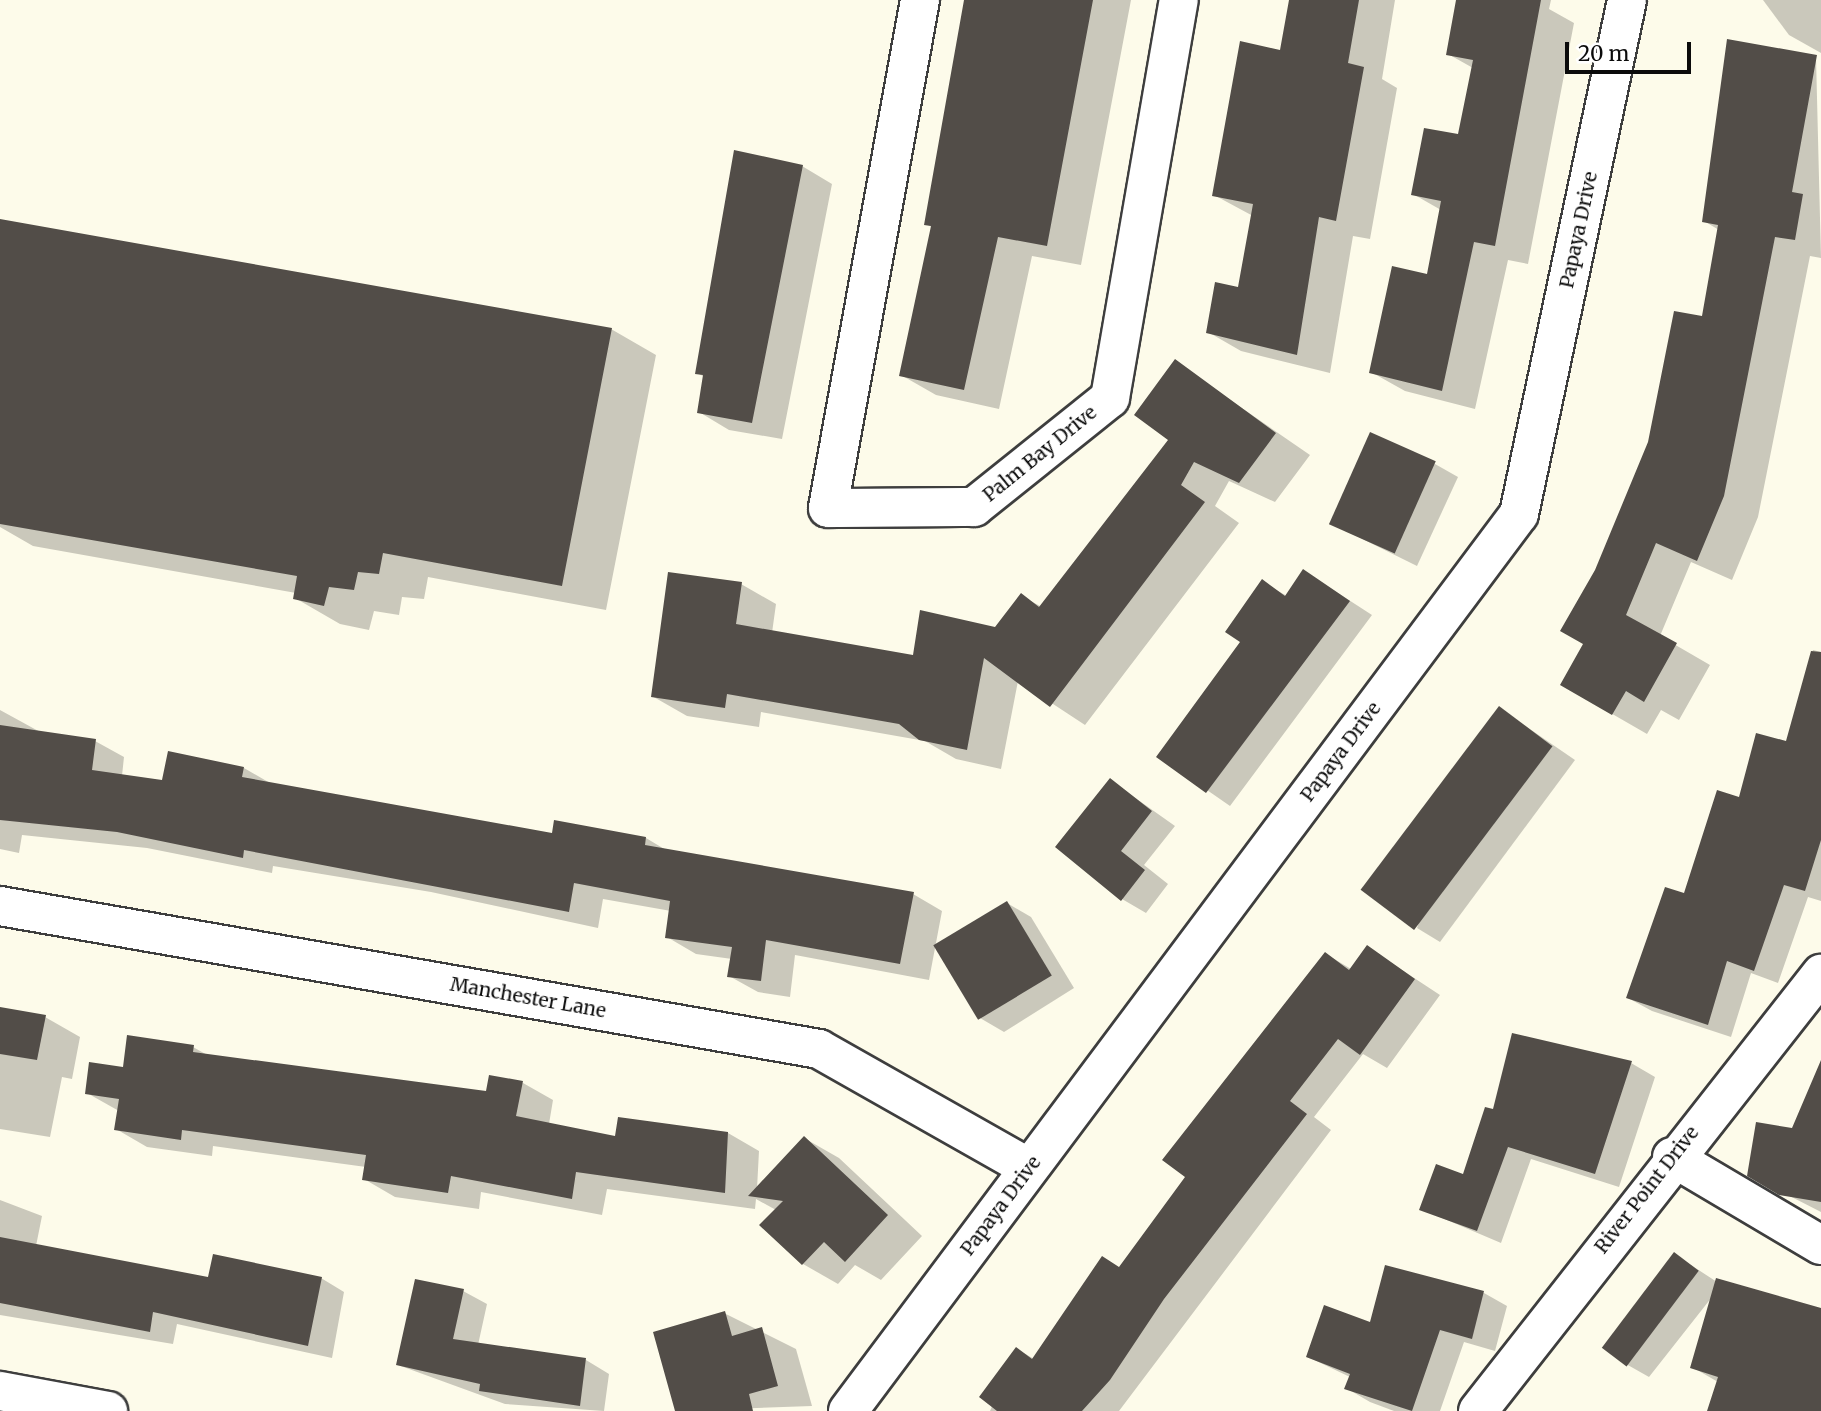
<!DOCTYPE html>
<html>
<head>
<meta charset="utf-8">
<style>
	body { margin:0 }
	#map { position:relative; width:1821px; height:1411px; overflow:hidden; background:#fdfbea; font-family:Merriweather,serif }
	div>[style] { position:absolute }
	.shadow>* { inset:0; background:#0003 }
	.building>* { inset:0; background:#524d48; transform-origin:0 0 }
	.roads { filter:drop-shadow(2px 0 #3e3e3e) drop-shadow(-2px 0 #3e3e3e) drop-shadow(0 2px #3e3e3e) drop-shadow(0 -2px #3e3e3e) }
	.minor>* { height:38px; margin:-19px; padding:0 19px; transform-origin:19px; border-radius:19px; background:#fff }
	span { translate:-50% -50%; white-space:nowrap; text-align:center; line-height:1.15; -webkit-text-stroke:7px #fff; paint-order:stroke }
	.street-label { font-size:19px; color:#0b0b0b }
	.scale { position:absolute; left:1565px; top:42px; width:126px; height:32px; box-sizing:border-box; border:4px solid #0b0b0b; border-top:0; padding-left:9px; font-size:21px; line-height:24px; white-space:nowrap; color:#0b0b0b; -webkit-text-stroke:5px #fff; paint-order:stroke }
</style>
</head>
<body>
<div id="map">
	<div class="shadow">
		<i style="clip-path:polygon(967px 0,1131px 0,1081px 265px,1032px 256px,999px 409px,936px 395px,901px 375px,932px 227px,926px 224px)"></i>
		<i style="clip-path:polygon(1291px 0,1395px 0,1382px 79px,1397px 88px,1370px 239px,1353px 236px,1330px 373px,1241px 351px,1208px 332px,1240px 289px,1253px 216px,1214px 195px,1281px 52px)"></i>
		<i style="clip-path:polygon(1458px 0,1551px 0,1549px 9px,1574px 23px,1528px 264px,1508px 260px,1475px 409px,1405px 391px,1371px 372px,1428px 276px,1441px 210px,1413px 194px,1460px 136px,1473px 68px,1448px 54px)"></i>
		<i style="clip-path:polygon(1763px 0,1821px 0,1821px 53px,1789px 35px)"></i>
		<i style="clip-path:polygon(1816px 57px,1821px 258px,1810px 256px,1758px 517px,1732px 580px,1691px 562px,1660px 636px,1710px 665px,1679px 720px,1661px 710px,1647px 734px,1562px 685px,1585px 644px,1597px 571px,1703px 318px,1719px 230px,1704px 221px)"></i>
		<i style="clip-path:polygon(802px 166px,832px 184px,782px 439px,729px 430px,699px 412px,705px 377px,697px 373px)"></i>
		<i style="clip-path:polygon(0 220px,611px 329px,656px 355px,606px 610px,428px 577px,424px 599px,402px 597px,399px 615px,374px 611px,369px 630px,340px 624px,295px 598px,296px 593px,33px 546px,0 527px)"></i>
		<i style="clip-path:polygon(1175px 362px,1310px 455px,1275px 502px,1229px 481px,1215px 506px,1239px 523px,1085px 725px,1018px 681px,1001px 769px,956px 759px,925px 741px,761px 712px,759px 727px,687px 716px,652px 696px,741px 584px,776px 604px,772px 633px,915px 657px,996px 629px,1021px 596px,1042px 607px,1171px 440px)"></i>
		<i style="clip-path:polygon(1435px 464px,1458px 477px,1417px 566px,1330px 523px)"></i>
		<i style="clip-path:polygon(1304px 571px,1372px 615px,1230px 806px,1158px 756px,1242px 642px,1262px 582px,1287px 596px)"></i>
		<i style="clip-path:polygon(1813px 650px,1821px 652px,1821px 901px,1808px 897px,1778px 983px,1751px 973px,1731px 1037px,1652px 1011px,1628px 998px,1740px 800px,1787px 743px)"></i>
		<i style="clip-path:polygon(1499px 708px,1575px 760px,1440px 942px,1417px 928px)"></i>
		<i style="clip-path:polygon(0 710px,42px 733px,95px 741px,124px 757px,122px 776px,164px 782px,244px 768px,270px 783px,553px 835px,646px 838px,666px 850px,913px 894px,942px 911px,929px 980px,795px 955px,790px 997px,758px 992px,729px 976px,732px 959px,696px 954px,667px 937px,671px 911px,603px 899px,598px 928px,431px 892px,273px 866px,272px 873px,147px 848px,22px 835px,19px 853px,0 849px)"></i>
		<i style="clip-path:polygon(1110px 780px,1175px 826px,1144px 865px,1168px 884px,1146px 913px,1122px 899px)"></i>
		<i style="clip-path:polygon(1007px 903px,1031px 917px,1074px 988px,1004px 1032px,980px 1018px)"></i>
		<i style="clip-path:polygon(1367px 947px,1440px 995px,1387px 1068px,1363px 1054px,1314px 1117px,1331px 1130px,1119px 1411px,990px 1411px,1017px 1349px,1034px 1359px,1120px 1268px,1188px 1177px,1326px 954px,1351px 969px)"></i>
		<i style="clip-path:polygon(0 1009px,45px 1017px,80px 1037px,72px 1079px,62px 1077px,50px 1137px,0 1129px)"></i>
		<i style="clip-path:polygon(193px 1047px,209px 1056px,487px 1093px,523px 1083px,553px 1100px,549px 1124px,616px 1138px,728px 1133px,759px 1151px,757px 1189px,804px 1138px,839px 1158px,922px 1236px,881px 1280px,855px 1265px,838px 1284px,803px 1264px,776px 1210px,756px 1199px,755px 1209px,607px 1189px,602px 1215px,481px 1192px,479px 1209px,395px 1197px,364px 1179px,366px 1167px,213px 1146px,212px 1156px,147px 1147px,116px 1129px,119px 1111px,87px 1093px,124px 1069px)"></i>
		<i style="clip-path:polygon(1631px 1063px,1655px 1077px,1619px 1187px,1531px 1159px,1501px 1243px,1421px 1209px,1464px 1176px,1495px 1112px)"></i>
		<i style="clip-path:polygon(1821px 1064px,1821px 1212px,1749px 1175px,1793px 1130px)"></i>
		<i style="clip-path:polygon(0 1200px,42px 1216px,36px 1246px,210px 1279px,321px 1278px,344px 1292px,332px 1358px,177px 1324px,173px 1344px,0 1315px)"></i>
		<i style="clip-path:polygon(1674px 1254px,1717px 1282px,1821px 1317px,1821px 1411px,1718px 1411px,1718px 1382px,1692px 1367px,1712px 1297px,1649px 1377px,1626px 1364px)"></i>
		<i style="clip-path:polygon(1386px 1267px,1484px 1293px,1507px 1306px,1495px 1351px,1464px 1342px,1440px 1411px,1394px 1411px,1370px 1402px,1346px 1388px,1350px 1377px,1308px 1357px,1372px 1325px)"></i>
		<i style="clip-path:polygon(463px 1291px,487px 1304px,478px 1345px,586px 1360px,609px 1374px,604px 1411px,505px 1404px,398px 1365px)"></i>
		<i style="clip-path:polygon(724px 1313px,796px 1349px,812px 1406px,677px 1411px)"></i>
	</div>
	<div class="building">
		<i style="clip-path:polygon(964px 0,1093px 0,1047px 246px,998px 237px,964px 390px,899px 376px,931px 226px,924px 225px)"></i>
		<i style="clip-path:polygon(1289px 0,1359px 0,1348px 63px,1364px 67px,1336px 221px,1319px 217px,1297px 355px,1206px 333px,1215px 282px,1238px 287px,1253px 204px,1212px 196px,1240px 41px,1280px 50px)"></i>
		<i style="clip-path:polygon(1456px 0,1541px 0,1495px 246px,1474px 242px,1442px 391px,1369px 373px,1392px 266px,1427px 274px,1441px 201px,1411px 195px,1424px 128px,1458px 134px,1473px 60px,1446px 55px)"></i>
		<i style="clip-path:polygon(1727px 39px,1817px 55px,1792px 192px,1803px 194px,1795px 240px,1775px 237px,1724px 496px,1697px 561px,1656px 543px,1626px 615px,1677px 643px,1644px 702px,1626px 691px,1612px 715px,1560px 685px,1583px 644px,1560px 631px,1595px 570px,1648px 442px,1674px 311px,1702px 316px,1718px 225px,1702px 222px)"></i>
		<i style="clip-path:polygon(734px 150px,803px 165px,752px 423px,697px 413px,703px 375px,695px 374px)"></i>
		<i style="clip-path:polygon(0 219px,612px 328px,562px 586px,383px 553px,379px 574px,358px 572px,354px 590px,329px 587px,324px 606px,293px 599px,297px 576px,0 524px)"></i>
		<i style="clip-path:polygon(1175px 359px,1276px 433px,1239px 483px,1194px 462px,1181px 485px,1205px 502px,1050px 707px,984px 658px,967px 750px,919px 740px,899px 724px,727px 694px,725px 708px,651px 697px,668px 572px,742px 582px,736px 624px,913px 655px,920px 610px,995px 627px,1021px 593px,1039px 607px,1168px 440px,1134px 415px)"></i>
		<i style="left:1370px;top:432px;width:72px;height:101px;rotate:24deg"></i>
		<i style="clip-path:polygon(1303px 569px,1350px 601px,1206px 793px,1156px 757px,1240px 642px,1225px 632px,1262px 579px,1285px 596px)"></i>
		<i style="clip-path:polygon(1811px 651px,1821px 652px,1821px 840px,1805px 891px,1784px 885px,1754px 971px,1727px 961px,1708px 1025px,1626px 998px,1665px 887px,1684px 893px,1717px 790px,1739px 797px,1756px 733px,1786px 741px)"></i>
		<i style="left:1499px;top:706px;width:67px;height:230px;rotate:37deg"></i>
		<i style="clip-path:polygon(0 725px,96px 739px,92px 770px,162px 780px,168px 751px,244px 767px,242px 777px,552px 833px,554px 820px,646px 837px,645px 845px,914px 892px,900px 964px,766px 940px,761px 981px,727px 977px,732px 947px,665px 938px,670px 901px,574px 883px,569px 912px,244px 850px,243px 858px,117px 832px,0 820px)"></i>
		<i style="clip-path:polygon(1110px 778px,1152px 811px,1121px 851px,1145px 870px,1121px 901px,1055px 847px)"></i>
		<i style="left:1007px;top:901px;width:87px;height:86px;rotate:59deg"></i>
		<i style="clip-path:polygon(1367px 945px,1415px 979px,1360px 1055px,1338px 1039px,1290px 1101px,1307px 1114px,1164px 1299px,1110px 1380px,1082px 1411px,997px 1411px,979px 1397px,1016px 1347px,1032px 1359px,1102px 1256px,1119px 1267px,1185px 1177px,1162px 1160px,1325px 952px,1349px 970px)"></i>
		<i style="clip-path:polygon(0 1007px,46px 1015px,37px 1060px,0 1054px)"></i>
		<i style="clip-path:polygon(1512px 1033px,1632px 1061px,1595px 1174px,1508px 1147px,1477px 1231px,1419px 1210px,1436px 1164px,1463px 1174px,1485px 1107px,1493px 1109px)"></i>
		<i style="clip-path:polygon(127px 1035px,194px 1045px,193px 1052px,486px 1091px,489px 1075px,523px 1081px,516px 1116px,615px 1136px,618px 1117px,728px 1132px,725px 1193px,576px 1172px,572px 1199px,451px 1176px,448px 1193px,362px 1180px,366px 1155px,182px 1130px,181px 1140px,114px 1130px,119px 1099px,85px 1094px,89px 1062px,123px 1067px)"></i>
		<i style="clip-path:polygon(1821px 1060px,1821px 1202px,1779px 1195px,1747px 1176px,1756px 1122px,1792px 1128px)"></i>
		<i style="clip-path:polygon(804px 1136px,888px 1215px,845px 1262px,824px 1242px,802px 1265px,759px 1225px,783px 1201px,748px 1196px)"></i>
		<i style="clip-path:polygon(0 1237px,208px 1277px,213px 1254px,322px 1277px,308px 1346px,153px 1312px,150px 1332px,0 1303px)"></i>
		<i style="left:1674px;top:1252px;width:31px;height:120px;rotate:37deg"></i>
		<i style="clip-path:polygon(1385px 1265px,1484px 1291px,1472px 1339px,1440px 1330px,1412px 1411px,1344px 1389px,1350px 1374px,1306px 1357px,1324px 1305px,1370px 1322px)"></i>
		<i style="clip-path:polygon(1716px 1278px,1821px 1308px,1821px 1411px,1707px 1411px,1718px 1377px,1690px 1368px)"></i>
		<i style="clip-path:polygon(415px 1279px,464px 1289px,453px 1339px,586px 1358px,580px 1406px,479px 1391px,480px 1384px,396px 1365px)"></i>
		<i style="clip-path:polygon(725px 1311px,732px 1336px,762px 1327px,778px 1386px,749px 1394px,753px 1411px,675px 1411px,653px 1332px)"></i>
	</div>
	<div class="roads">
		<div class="minor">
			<i style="left:920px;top:0;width:516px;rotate:100.27deg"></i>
			<i style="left:828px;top:508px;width:146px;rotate:-0.4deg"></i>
			<i style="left:974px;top:507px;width:174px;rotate:-38.7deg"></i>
			<i style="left:1110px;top:398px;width:404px;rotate:-80.2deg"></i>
			<i style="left:0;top:906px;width:831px;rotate:9.9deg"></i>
			<i style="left:819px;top:1049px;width:241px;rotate:29.5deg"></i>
			<i style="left:1672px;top:1157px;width:173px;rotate:30.6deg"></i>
			<i style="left:0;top:1391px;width:110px;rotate:10.5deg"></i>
			<i style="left:848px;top:1411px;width:1120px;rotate:-53.2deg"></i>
			<i style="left:1519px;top:514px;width:525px;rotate:-78.13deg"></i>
			<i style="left:1478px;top:1411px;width:556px;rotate:-51.87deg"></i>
		</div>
	</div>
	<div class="street-label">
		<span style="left:1579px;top:230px;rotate:-78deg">Papaya Drive</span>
		<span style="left:1040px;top:454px;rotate:-39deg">Palm Bay Drive</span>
		<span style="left:1341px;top:752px;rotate:-53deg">Papaya Drive</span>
		<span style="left:528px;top:998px;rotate:10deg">Manchester Lane</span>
		<span style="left:1647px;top:1190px;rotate:-52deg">River Point Drive</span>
		<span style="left:1001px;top:1206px;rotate:-53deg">Papaya Drive</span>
	</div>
	<div class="scale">20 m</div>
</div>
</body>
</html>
